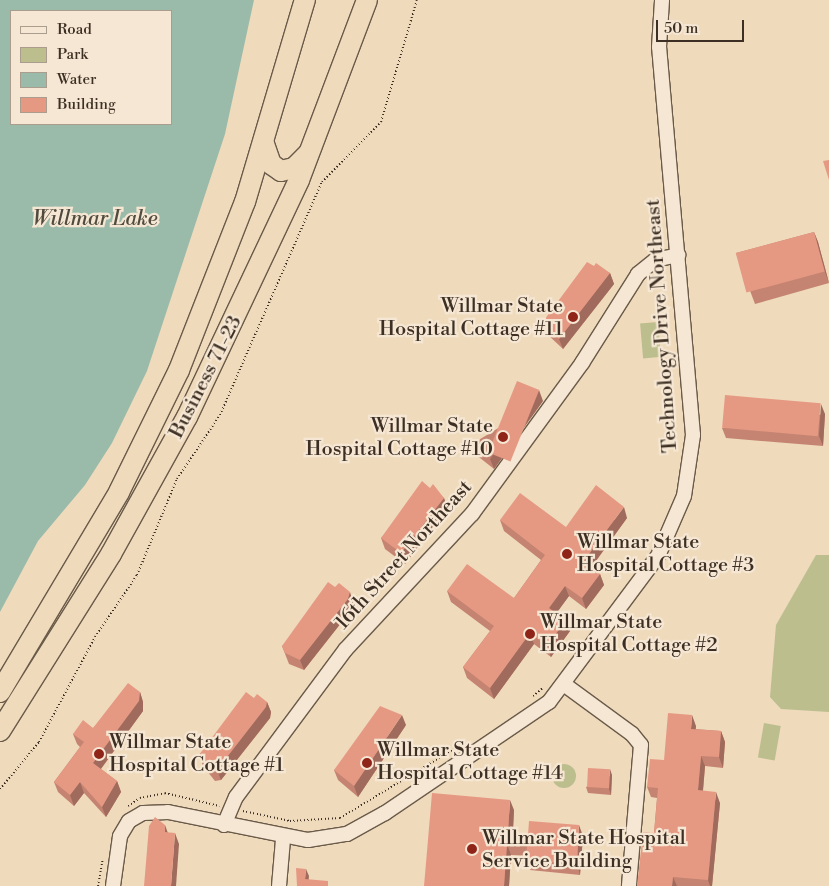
<!DOCTYPE html>
<html>
<head>
<meta charset="utf-8">
<style>
	body { margin:0 }
	#map { position:relative; width:829px; height:886px; overflow:hidden; background:#efdabc; font-family:"Libre Bodoni",serif }
	div>[style] { position:absolute }
	.green>* { inset:0; background:#bcbe8e; transform-origin:0 0 }
	.round { border-radius:50% }
	.water>* { inset:0; background:#9bbbaa }
	.path>* { height:2px; margin-top:-1px; transform-origin:0; background:repeating-linear-gradient(90deg,#3d2f23 0 1px,transparent 0 3.5px) }
	.roads { filter:drop-shadow(1px 0 #6a5a49) drop-shadow(-1px 0 #6a5a49) drop-shadow(0 1px #6a5a49) drop-shadow(0 -1px #6a5a49) }
	.minor>* { height:14px; margin:-7px; padding:0 7px; transform-origin:7px; border-radius:7px; background:#f5e7d3 }
	.highway>* { height:20px; margin:-10px; padding:0 10px; transform-origin:10px; border-radius:10px; background:#efdabc }
	.wall>* { inset:0; background:#c58471 }
	.shaded-wall>* { inset:0; background:#a06b5c }
	.building>* { inset:0; background:#e59983; transform-origin:0 0 }
	.dots>* { width:14px; height:14px; translate:-50% -50%; box-sizing:border-box; border:2px solid #f5e7d3; border-radius:50% }
	span { translate:-50% -50%; white-space:nowrap; text-align:center; line-height:1.15; -webkit-text-stroke:4.5px #f5e7d3; paint-order:stroke }
	.poi-label { font-size:20px; color:#3d2f23 }
	.right { translate:-100% -50%; text-align:right }
	.left { translate:0 -50%; text-align:left }
	.street-label { font-size:20px; color:#3d2f23 }
	.water-label { font-size:21px; color:#504b3e; font-style:italic }
	.legend { position:absolute; left:10px; top:10px; width:162px; height:115px; box-sizing:border-box; background:#f5e7d3; border:1px solid #ab9d8d; margin:0; padding:6px 9px; list-style:none; font-size:15px; color:#3d2f23 }
	.legend li { display:flex; align-items:center; gap:10px; height:25px }
	.legend b { width:25px; border:1px solid #ab9d8d }
	.scale { position:absolute; left:656px; top:20px; width:88px; height:22px; box-sizing:border-box; border:2px solid #3d2f23; border-top:0; padding-left:6px; font-size:15px; line-height:18px; white-space:nowrap; color:#3d2f23; -webkit-text-stroke:4px #f5e7d3; paint-order:stroke }
</style>
</head>
<body>
<div id="map">
	<div class="green">
		<i style="left:658px;top:322px;width:35px;height:18px;rotate:85deg"></i>
		<i style="clip-path:polygon(816px 555px,829px 555px,829px 712px,781px 709px,770px 697px,776px 625px)"></i>
		<i style="left:764px;top:723px;width:17px;height:35px;rotate:10deg"></i>
		<i class="round" style="left:552px;top:764px;width:24px;height:24px"></i>
	</div>
	<div class="water">
		<i style="clip-path:polygon(evenodd,0 0,254px 0,225px 134px,147px 371px,112px 443px,85px 485px,38px 541px,0 612px,0 0,11px 11px,171px 11px,171px 124px,11px 124px,11px 11px)"></i>
	</div>
	<div class="path">
		<i style="left:533px;top:696px;width:13px;rotate:-39deg"></i>
		<i style="left:0;top:789px;width:61px;rotate:-50.3deg"></i>
		<i style="left:39px;top:742px;width:119px;rotate:-61.9deg"></i>
		<i style="left:95px;top:637px;width:75px;rotate:-55.9deg"></i>
		<i style="left:137px;top:575px;width:104px;rotate:-67.4deg"></i>
		<i style="left:177px;top:479px;width:77px;rotate:-56.1deg"></i>
		<i style="left:220px;top:415px;width:254px;rotate:-66.4deg"></i>
		<i style="left:322px;top:182px;width:84px;rotate:-45.5deg"></i>
		<i style="left:381px;top:122px;width:127px;rotate:-73.6deg"></i>
		<i style="left:128px;top:806px;width:14px;rotate:-34deg"></i>
		<i style="left:140px;top:798px;width:25px;rotate:-11deg"></i>
		<i style="left:165px;top:793px;width:56px;rotate:13.5deg"></i>
		<i style="left:243px;top:811px;width:48px;rotate:12deg"></i>
		<i style="left:290px;top:821px;width:50px;rotate:-3.4deg"></i>
		<i style="left:340px;top:818px;width:139px;rotate:-31.2deg"></i>
		<i style="left:98px;top:886px;width:27px;rotate:-80deg"></i>
	</div>
	<div class="roads">
		<div class="minor">
			<i style="left:565px;top:685px;width:83px;rotate:36.2deg"></i>
			<i style="left:632px;top:734px;width:14px;rotate:51deg"></i>
			<i style="left:641px;top:745px;width:142px;rotate:94.9deg"></i>
			<i style="left:224px;top:825px;width:30px;rotate:-67deg"></i>
			<i style="left:236px;top:797px;width:184px;rotate:-53.4deg"></i>
			<i style="left:346px;top:649px;width:185px;rotate:-47deg"></i>
			<i style="left:472px;top:514px;width:187px;rotate:-53.9deg"></i>
			<i style="left:582px;top:363px;width:105px;rotate:-57.8deg"></i>
			<i style="left:638px;top:274px;width:22px;rotate:-39deg"></i>
			<i style="left:655px;top:260px;width:24px;rotate:-12deg"></i>
			<i style="left:113px;top:886px;width:50px;rotate:-82deg"></i>
			<i style="left:120px;top:836px;width:17px;rotate:-59deg"></i>
			<i style="left:129px;top:821px;width:16px;rotate:-30deg"></i>
			<i style="left:143px;top:813px;width:25px;rotate:-2deg"></i>
			<i style="left:168px;top:812px;width:143px;rotate:11.3deg"></i>
			<i style="left:308px;top:840px;width:39px;rotate:-9deg"></i>
			<i style="left:347px;top:834px;width:43px;rotate:-28.9deg"></i>
			<i style="left:385px;top:813px;width:198px;rotate:-34.1deg"></i>
			<i style="left:549px;top:702px;width:182px;rotate:-53.3deg"></i>
			<i style="left:658px;top:556px;width:65px;rotate:-66.6deg"></i>
			<i style="left:684px;top:496px;width:62px;rotate:-81.6deg"></i>
			<i style="left:693px;top:435px;width:389px;rotate:-95deg"></i>
			<i style="left:659px;top:47px;width:47px;rotate:-86.3deg"></i>
			<i style="left:279px;top:886px;width:47px;rotate:-85.1deg"></i>
		</div>
		<div class="highway">
			<i style="left:264px;top:144px;width:21px;rotate:71deg"></i>
			<i style="left:271px;top:164px;width:12px;rotate:35deg"></i>
			<i style="left:281px;top:171px;width:13px;rotate:-13deg"></i>
			<i style="left:294px;top:168px;width:20px;rotate:-45deg"></i>
			<i style="left:0;top:692px;width:233px;rotate:-59.2deg"></i>
			<i style="left:119px;top:492px;width:136px;rotate:-63.8deg"></i>
			<i style="left:179px;top:370px;width:180px;rotate:-68.6deg"></i>
			<i style="left:245px;top:202px;width:211px;rotate:-73.5deg"></i>
			<i style="left:0;top:731px;width:209px;rotate:-57.9deg"></i>
			<i style="left:111px;top:554px;width:157px;rotate:-61deg"></i>
			<i style="left:187px;top:417px;width:262px;rotate:-64.7deg"></i>
			<i style="left:299px;top:180px;width:192px;rotate:-69.3deg"></i>
		</div>
	</div>
	<div class="wall">
		<i style="clip-path:polygon(814px 232px,818px 242px,829px 283px,755px 304px,736px 253px)"></i>
		<i style="clip-path:polygon(594px 266px,610px 273px,614px 284px,563px 349px,546px 333px,542px 323px)"></i>
		<i style="clip-path:polygon(543px 401px,494px 469px,475px 454px,472px 444px)"></i>
		<i style="clip-path:polygon(825px 414px,823px 446px,726px 438px,722px 428px)"></i>
		<i style="clip-path:polygon(430px 488px,444px 498px,447px 508px,405px 564px,385px 549px,381px 538px)"></i>
		<i style="clip-path:polygon(627px 518px,591px 568px,600px 574px,604px 585px,586px 609px,569px 596px,556px 613px,570px 631px,551px 657px,534px 644px,494px 699px,467px 678px,463px 667px,490px 631px,451px 602px,447px 591px,514px 598px,541px 560px,504px 531px,500px 520px,566px 527px)"></i>
		<i style="clip-path:polygon(353px 602px,352px 609px,304px 670px,289px 664px,282px 646px)"></i>
		<i style="clip-path:polygon(140px 692px,143px 702px,143px 711px,101px 769px,117px 781px,121px 792px,106px 817px,84px 793px,74px 806px,58px 792px,54px 782px,80px 747px,77px 744px,73px 734px,93px 728px)"></i>
		<i style="clip-path:polygon(254px 698px,267px 702px,271px 712px,270px 718px,221px 780px,215px 781px,203px 766px,199px 755px)"></i>
		<i style="clip-path:polygon(406px 725px,358px 797px,338px 780px,334px 770px)"></i>
		<i style="clip-path:polygon(696px 726px,695px 729px,721px 731px,725px 742px,723px 768px,705px 766px,703px 791px,720px 803px,712px 886px,637px 886px,654px 833px,657px 798px,651px 797px,647px 787px)"></i>
		<i style="clip-path:polygon(612px 775px,611px 795px,588px 793px,586px 787px)"></i>
		<i style="clip-path:polygon(514px 810px,513px 834px,528px 835px,583px 836px,580px 875px,530px 870px,526px 860px,526px 856px,511px 855px,509px 886px,424px 886px)"></i>
	</div>
	<div class="shaded-wall">
		<i style="clip-path:polygon(814px 232px,818px 242px,829px 283px,825px 272px)"></i>
		<i style="clip-path:polygon(610px 273px,614px 284px,563px 349px,559px 339px)"></i>
		<i style="clip-path:polygon(539px 390px,543px 401px,494px 469px,490px 459px)"></i>
		<i style="clip-path:polygon(821px 404px,825px 414px,823px 446px,819px 436px)"></i>
		<i style="clip-path:polygon(444px 498px,447px 508px,405px 564px,401px 553px)"></i>
		<i style="clip-path:polygon(624px 507px,627px 518px,587px 573px,583px 562px)"></i>
		<i style="clip-path:polygon(600px 574px,604px 585px,586px 609px,582px 598px)"></i>
		<i style="clip-path:polygon(565px 586px,569px 596px,553px 618px,549px 608px)"></i>
		<i style="clip-path:polygon(350px 592px,353px 602px,352px 609px,304px 670px,300px 660px)"></i>
		<i style="clip-path:polygon(566px 620px,570px 631px,551px 657px,547px 646px)"></i>
		<i style="clip-path:polygon(530px 633px,534px 644px,494px 699px,490px 688px)"></i>
		<i style="clip-path:polygon(140px 692px,143px 702px,143px 711px,97px 774px,93px 763px)"></i>
		<i style="clip-path:polygon(267px 702px,271px 712px,270px 718px,221px 780px,217px 770px)"></i>
		<i style="clip-path:polygon(402px 715px,406px 725px,358px 797px,354px 786px)"></i>
		<i style="clip-path:polygon(692px 715px,696px 726px,695px 740px,691px 729px)"></i>
		<i style="clip-path:polygon(721px 731px,725px 742px,723px 768px,719px 757px)"></i>
		<i style="clip-path:polygon(701px 756px,705px 766px,702px 801px,698px 790px)"></i>
		<i style="clip-path:polygon(610px 769px,612px 775px,611px 795px,609px 789px)"></i>
		<i style="clip-path:polygon(117px 781px,121px 792px,106px 817px,102px 807px)"></i>
		<i style="clip-path:polygon(80px 782px,84px 793px,74px 806px,70px 795px)"></i>
		<i style="clip-path:polygon(716px 792px,720px 803px,712px 886px,710px 886px,708px 880px)"></i>
		<i style="clip-path:polygon(510px 800px,514px 810px,512px 844px,508px 833px)"></i>
		<i style="clip-path:polygon(165px 825px,169px 836px,165px 832px)"></i>
		<i style="clip-path:polygon(579px 825px,583px 836px,580px 875px,577px 864px)"></i>
		<i style="clip-path:polygon(175px 833px,179px 844px,176px 886px,171px 886px)"></i>
		<i style="clip-path:polygon(507px 844px,511px 855px,509px 886px,504px 886px)"></i>
		<i style="clip-path:polygon(306px 869px,309px 876px,308px 886px,305px 879px)"></i>
		<i style="clip-path:polygon(673px 877px,677px 886px,672px 886px)"></i>
	</div>
	<div class="building">
		<i style="clip-path:polygon(829px 160px,829px 180px,823px 161px)"></i>
		<i style="left:814px;top:232px;width:41px;height:81px;rotate:75deg"></i>
		<i style="clip-path:polygon(587px 262px,594px 266px,596px 263px,610px 273px,559px 339px,542px 323px)"></i>
		<i style="left:517px;top:381px;width:24px;height:77px;rotate:22deg"></i>
		<i style="left:725px;top:395px;width:96px;height:33px;rotate:5deg"></i>
		<i style="clip-path:polygon(422px 481px,430px 488px,433px 484px,444px 498px,401px 553px,381px 538px)"></i>
		<i style="clip-path:polygon(596px 485px,624px 507px,583px 562px,600px 574px,582px 598px,565px 586px,549px 608px,566px 620px,547px 646px,530px 633px,490px 688px,463px 667px,494px 626px,447px 591px,467px 564px,514px 598px,545px 555px,500px 520px,520px 493px,566px 527px)"></i>
		<i style="clip-path:polygon(328px 582px,335px 587px,339px 583px,350px 592px,348px 599px,300px 660px,285px 653px,282px 646px)"></i>
		<i style="clip-path:polygon(128px 683px,140px 692px,139px 701px,93px 763px,117px 781px,102px 807px,80px 782px,70px 795px,54px 782px,84px 742px,73px 734px,83px 720px,93px 728px)"></i>
		<i style="clip-path:polygon(246px 692px,254px 698px,257px 694px,267px 702px,266px 707px,217px 770px,211px 770px,199px 755px)"></i>
		<i style="clip-path:polygon(380px 706px,402px 715px,354px 786px,334px 770px)"></i>
		<i style="clip-path:polygon(668px 713px,692px 715px,691px 729px,721px 731px,719px 757px,701px 756px,698px 790px,716px 792px,708px 880px,673px 877px,672px 886px,637px 886px,643px 832px,654px 833px,658px 788px,647px 787px,650px 759px,664px 760px)"></i>
		<i style="left:588px;top:768px;width:22px;height:19px;rotate:3deg"></i>
		<i style="clip-path:polygon(432px 793px,510px 800px,508px 833px,528px 835px,529px 821px,579px 825px,577px 864px,526px 860px,527px 846px,507px 844px,504px 886px,424px 886px)"></i>
		<i style="clip-path:polygon(155px 817px,165px 825px,165px 832px,175px 833px,171px 886px,144px 886px,149px 826px)"></i>
		<i style="clip-path:polygon(296px 868px,306px 869px,305px 879px,328px 881px,328px 886px,297px 886px)"></i>
	</div>
	<div class="dots">
		<i style="left:573px;top:317px;background:#8f2418"></i>
		<i style="left:503px;top:437px;background:#8f2418"></i>
		<i style="left:567px;top:554px;background:#8f2418"></i>
		<i style="left:530px;top:634px;background:#8f2418"></i>
		<i style="left:99px;top:754px;background:#8f2418"></i>
		<i style="left:367px;top:763px;background:#8f2418"></i>
		<i style="left:472px;top:849px;background:#8f2418"></i>
	</div>
	<div class="poi-label">
		<span class="right" style="left:563px;top:318px">Willmar State<br>Hospital Cottage #11</span>
		<span class="right" style="left:493px;top:438px">Willmar State<br>Hospital Cottage #10</span>
		<span class="left" style="left:577px;top:554px">Willmar State<br>Hospital Cottage #3</span>
		<span class="left" style="left:540px;top:634px">Willmar State<br>Hospital Cottage #2</span>
		<span class="left" style="left:109px;top:754px">Willmar State<br>Hospital Cottage #1</span>
		<span class="left" style="left:377px;top:762px">Willmar State<br>Hospital Cottage #14</span>
		<span class="left" style="left:482px;top:850px">Willmar State Hospital<br>Service Building</span>
	</div>
	<div class="street-label">
		<span style="left:662px;top:326px;rotate:-94deg">Technology Drive Northeast</span>
		<span style="left:206px;top:377px;rotate:-63deg">Business 71-23</span>
		<span style="left:404px;top:555px;rotate:-48deg">16th Street Northeast</span>
	</div>
	<div class="water-label">
		<span style="left:95px;top:219px">Willmar Lake</span>
	</div>
	<ul class="legend">
	<li><b style="height:6px;background:#f5e7d3"></b>Road</li>
	<li><b style="height:14px;background:#bcbe8e"></b>Park</li>
	<li><b style="height:14px;background:#9bbbaa"></b>Water</li>
	<li><b style="height:14px;background:#e59983"></b>Building</li>
	</ul>
	<div class="scale">50 m</div>
</div>
</body>
</html>
